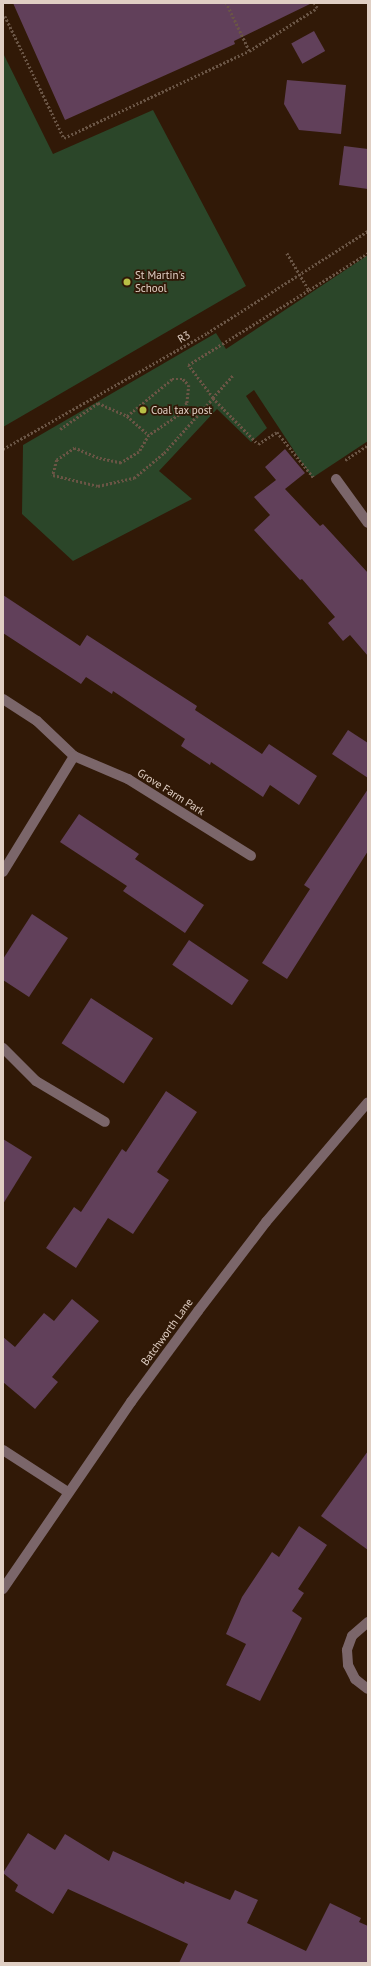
<!DOCTYPE html>
<html>
<head>
<meta charset="utf-8">
<style>
	body { margin:0 }
	#map { position:relative; width:371px; height:1966px; overflow:hidden; background:#311907; font-family:"PT Sans",sans-serif }
	div>[style] { position:absolute }
	.green>* { inset:0; background:#2b4629 }
	.building>* { inset:0; background:#61405a; transform-origin:0 0 }
	.path>* { height:2.5px; margin-top:-1.25px; transform-origin:0; background:repeating-linear-gradient(90deg,#6a5545 0 2px,transparent 0 4px) }
	.minor>* { height:10px; margin:-5px; padding:0 5px; transform-origin:5px; border-radius:5px; background:#7b666a }
	.dots>* { width:11px; height:11px; translate:-50% -50%; box-sizing:border-box; border:2px solid #311907; border-radius:50% }
	span { translate:-50% -50%; white-space:nowrap; text-align:center; line-height:1.15; -webkit-text-stroke:3.5px #311907; paint-order:stroke }
	.poi-label { font-size:11px; color:#e0cfc4 }
	.left { translate:0 -50%; text-align:left }
	.street-label { font-size:11px; color:#e0cfc4 }
	.frame { position:absolute; inset:0; border:4px solid #e0cfc4; pointer-events:none }
</style>
</head>
<body>
<div id="map">
	<div class="green">
		<i style="clip-path:polygon(3px 53px,53px 154px,153px 110px,246px 286px,3px 427px)"></i>
		<i style="clip-path:polygon(368px 255px,368px 441px,312px 478px,254px 390px,246px 396px,267px 428px,251px 442px,217px 409px,159px 471px,192px 499px,73px 561px,22px 514px,23px 445px,216px 333px,226px 349px)"></i>
	</div>
	<div class="building">
		<i style="clip-path:polygon(13px 3px,312px 3px,234px 41px,235px 44px,65px 120px)"></i>
		<i style="left:314px;top:31px;width:23px;height:26px;rotate:61deg"></i>
		<i style="clip-path:polygon(287px 80px,346px 85px,341px 134px,299px 130px,284px 104px)"></i>
		<i style="clip-path:polygon(344px 146px,368px 149px,368px 189px,339px 185px)"></i>
		<i style="clip-path:polygon(285px 449px,305px 473px,285px 489px,320px 526px,323px 524px,368px 573px,368px 656px,350px 635px,343px 641px,328px 623px,335px 617px,302px 579px,300px 580px,254px 530px,270px 515px,254px 497px,276px 480px,265px 467px)"></i>
		<i style="clip-path:polygon(3px 595px,80px 646px,87px 635px,197px 706px,195px 710px,262px 754px,269px 744px,317px 776px,299px 805px,270px 785px,263px 797px,211px 762px,210px 765px,181px 746px,185px 739px,113px 691px,112px 694px,86px 677px,81px 684px,3px 633px)"></i>
		<i style="clip-path:polygon(348px 730px,368px 743px,368px 778px,332px 754px)"></i>
		<i style="clip-path:polygon(368px 789px,368px 851px,287px 979px,262px 963px,310px 889px,304px 885px)"></i>
		<i style="clip-path:polygon(79px 814px,139px 854px,135px 859px,204px 905px,185px 933px,123px 891px,127px 886px,60px 842px)"></i>
		<i style="clip-path:polygon(32px 914px,68px 938px,29px 997px,3px 980px,3px 959px)"></i>
		<i style="left:189px;top:940px;width:72px;height:30px;rotate:34deg"></i>
		<i style="left:91px;top:998px;width:74px;height:54px;rotate:33deg"></i>
		<i style="clip-path:polygon(166px 1091px,197px 1112px,157px 1172px,169px 1180px,133px 1234px,108px 1218px,76px 1268px,46px 1248px,74px 1207px,81px 1212px,122px 1149px,126px 1152px)"></i>
		<i style="clip-path:polygon(3px 1139px,32px 1157px,3px 1204px)"></i>
		<i style="clip-path:polygon(72px 1299px,99px 1321px,52px 1377px,58px 1382px,35px 1409px,3px 1382px,3px 1337px,15px 1347px,44px 1313px,54px 1321px)"></i>
		<i style="clip-path:polygon(368px 1451px,368px 1550px,321px 1516px)"></i>
		<i style="clip-path:polygon(299px 1526px,327px 1545px,298px 1589px,304px 1593px,292px 1611px,302px 1618px,260px 1701px,226px 1685px,246px 1644px,226px 1634px,242px 1597px,272px 1552px,279px 1557px)"></i>
		<i style="clip-path:polygon(28px 1833px,55px 1850px,65px 1834px,109px 1861px,113px 1851px,184px 1884px,185px 1881px,230px 1900px,235px 1890px,258px 1900px,247px 1923px,306px 1951px,330px 1903px,361px 1918px,359px 1922px,368px 1926px,368px 1963px,179px 1963px,188px 1944px,68px 1889px,53px 1914px,15px 1891px,18px 1885px,3px 1873px)"></i>
	</div>
	<div class="path">
		<i style="left:5px;top:16px;width:136px;rotate:64.2deg"></i>
		<i style="left:64px;top:138px;width:204px;rotate:-25.2deg"></i>
		<i style="left:249px;top:51px;width:53px;rotate:-115.6deg"></i>
		<i style="left:249px;top:51px;width:80px;rotate:-32.3deg"></i>
		<i style="left:317px;top:8px;width:6px;rotate:-121deg"></i>
		<i style="left:287px;top:253px;width:43px;rotate:59.3deg"></i>
		<i style="left:309px;top:290px;width:70px;rotate:-32.1deg"></i>
		<i style="left:233px;top:376px;width:30px;rotate:132deg"></i>
		<i style="left:213px;top:398px;width:41px;rotate:-127.1deg"></i>
		<i style="left:188px;top:365px;width:142px;rotate:-31.8deg"></i>
		<i style="left:127px;top:416px;width:29px;rotate:41deg"></i>
		<i style="left:60px;top:429px;width:46px;rotate:-34.4deg"></i>
		<i style="left:98px;top:403px;width:32px;rotate:24deg"></i>
		<i style="left:127px;top:416px;width:58px;rotate:-39.4deg"></i>
		<i style="left:172px;top:379px;width:11px"></i>
		<i style="left:183px;top:379px;width:8px;rotate:45deg"></i>
		<i style="left:189px;top:385px;width:18px;rotate:96deg"></i>
		<i style="left:187px;top:403px;width:14px;rotate:124deg"></i>
		<i style="left:179px;top:415px;width:36px;rotate:146deg"></i>
		<i style="left:149px;top:435px;width:20px;rotate:120deg"></i>
		<i style="left:139px;top:452px;width:21px;rotate:149deg"></i>
		<i style="left:121px;top:463px;width:24px;rotate:-168deg"></i>
		<i style="left:98px;top:458px;width:25px;rotate:-157deg"></i>
		<i style="left:75px;top:448px;width:22px;rotate:146deg"></i>
		<i style="left:57px;top:460px;width:16px;rotate:105deg"></i>
		<i style="left:53px;top:475px;width:46px;rotate:13.7deg"></i>
		<i style="left:98px;top:486px;width:37px;rotate:-13deg"></i>
		<i style="left:134px;top:478px;width:39px;rotate:-40deg"></i>
		<i style="left:164px;top:453px;width:74px;rotate:-48.3deg"></i>
		<i style="left:213px;top:398px;width:64px;rotate:45.6deg"></i>
		<i style="left:258px;top:444px;width:22px;rotate:-32deg"></i>
		<i style="left:277px;top:432px;width:59px;rotate:51.2deg"></i>
		<i style="left:3px;top:449px;width:235px;rotate:-29.6deg"></i>
		<i style="left:207px;top:333px;width:191px;rotate:-32.4deg"></i>
		<i style="left:345px;top:460px;width:27px;rotate:-33deg"></i>
	</div>
	<div class="minor">
		<i style="left:336px;top:479px;width:54px;rotate:54deg"></i>
		<i style="left:3px;top:699px;width:40px;rotate:32.9deg"></i>
		<i style="left:37px;top:721px;width:51px;rotate:43.4deg"></i>
		<i style="left:74px;top:756px;width:59px;rotate:23.1deg"></i>
		<i style="left:128px;top:779px;width:145px;rotate:32deg"></i>
		<i style="left:3px;top:872px;width:136px;rotate:-58.5deg"></i>
		<i style="left:3px;top:1048px;width:47px;rotate:45deg"></i>
		<i style="left:36px;top:1081px;width:80px;rotate:30.7deg"></i>
		<i style="left:3px;top:1450px;width:77px;rotate:32.9deg"></i>
		<i style="left:3px;top:1589px;width:227px;rotate:-55.6deg"></i>
		<i style="left:131px;top:1402px;width:113px;rotate:-53.6deg"></i>
		<i style="left:198px;top:1311px;width:112px;rotate:-52.6deg"></i>
		<i style="left:266px;top:1222px;width:157px;rotate:-49.6deg"></i>
		<i style="left:368px;top:1622px;width:21px;rotate:139deg"></i>
		<i style="left:352px;top:1636px;width:15px;rotate:110deg"></i>
		<i style="left:347px;top:1650px;width:15px;rotate:86deg"></i>
		<i style="left:348px;top:1665px;width:16px;rotate:63deg"></i>
		<i style="left:355px;top:1679px;width:16px;rotate:38deg"></i>
	</div>
	<div class="dots">
		<i style="left:127px;top:282px;background:#b9c046"></i>
		<i style="left:143px;top:410px;background:#b9c046"></i>
	</div>
	<div class="poi-label">
		<span class="left" style="left:135px;top:282px">St Martin's<br>School</span>
		<span class="left" style="left:151px;top:410px">Coal tax post</span>
	</div>
	<div class="street-label">
		<span style="left:184px;top:337px;rotate:-30deg">R3</span>
		<span style="left:171px;top:792px;rotate:32deg">Grove Farm Park</span>
		<span style="left:167px;top:1332px;rotate:-54deg">Batchworth Lane</span>
	</div>
	<div class="frame"></div>
</div>
</body>
</html>
